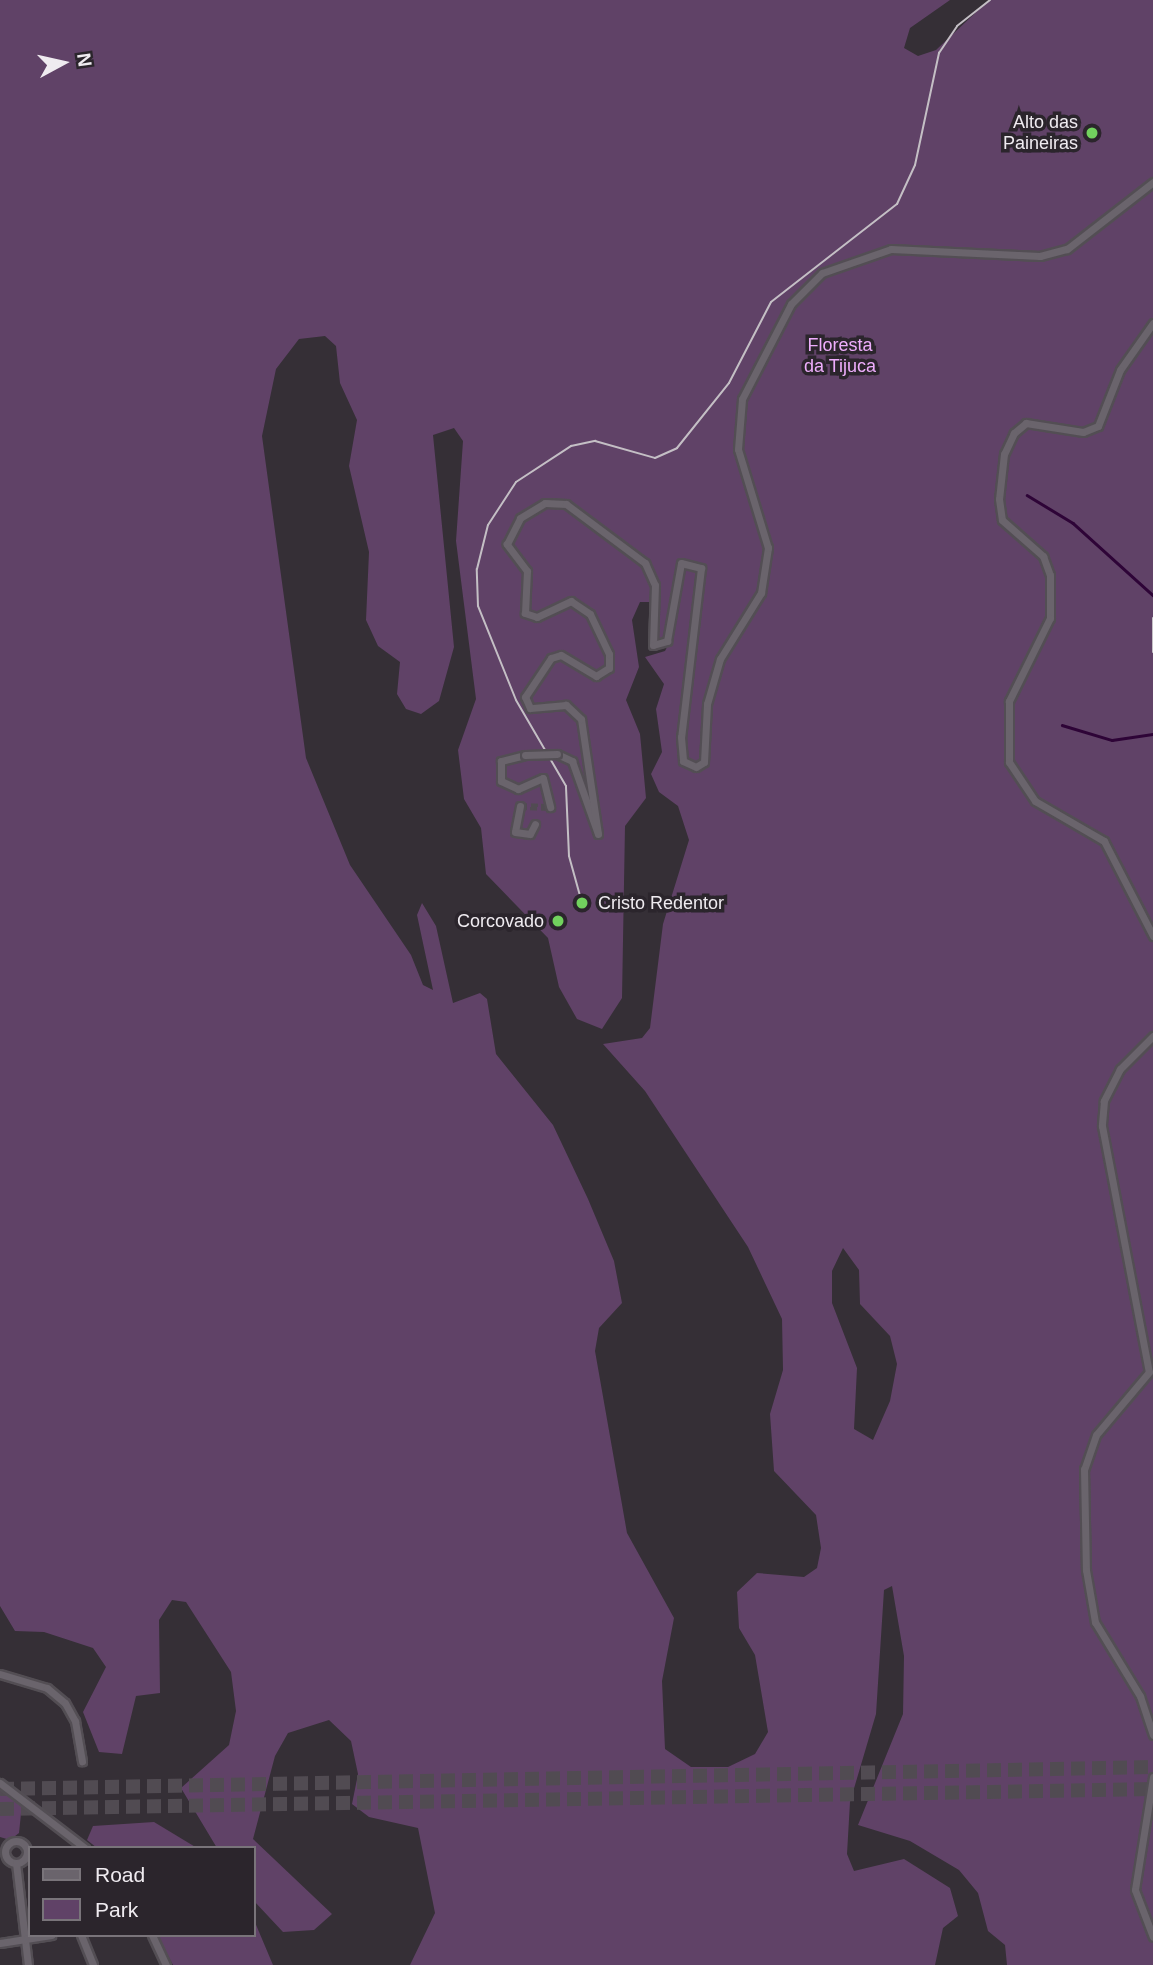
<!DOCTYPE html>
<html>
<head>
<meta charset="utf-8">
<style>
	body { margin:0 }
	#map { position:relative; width:1153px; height:1965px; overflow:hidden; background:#352f36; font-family:Helvetica,sans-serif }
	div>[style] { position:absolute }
	.green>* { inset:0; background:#604267 }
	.stream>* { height:2.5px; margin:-1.25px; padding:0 1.25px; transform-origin:1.25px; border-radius:1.25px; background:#2e0437 }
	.minor-tunnel>* { height:7px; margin-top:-3.5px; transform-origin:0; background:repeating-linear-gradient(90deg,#514b52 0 7px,transparent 0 10.5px) }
	.motorway-tunnel>* { height:14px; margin-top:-7px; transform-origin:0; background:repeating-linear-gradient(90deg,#514b52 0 14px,transparent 0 21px) }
	.roads { filter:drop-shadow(2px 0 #534e54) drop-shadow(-2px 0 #534e54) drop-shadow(0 2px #534e54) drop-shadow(0 -2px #534e54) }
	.minor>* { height:7px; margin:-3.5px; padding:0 3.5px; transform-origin:3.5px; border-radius:3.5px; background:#6a646c }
	.minor>.ring { margin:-3.5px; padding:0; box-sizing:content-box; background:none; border:7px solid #6a646c; border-radius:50% }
	.tram>* { height:2px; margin:-1px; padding:0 1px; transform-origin:1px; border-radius:1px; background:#c4bfc5 }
	.bridges { filter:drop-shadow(2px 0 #534e54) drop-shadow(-2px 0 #534e54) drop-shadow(0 2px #534e54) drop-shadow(0 -2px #534e54) }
	.minor-bridge>* { height:7px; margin:-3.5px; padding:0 3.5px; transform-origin:3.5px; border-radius:3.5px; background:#6a646c }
	.dots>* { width:19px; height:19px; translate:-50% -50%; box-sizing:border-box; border:4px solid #2b252c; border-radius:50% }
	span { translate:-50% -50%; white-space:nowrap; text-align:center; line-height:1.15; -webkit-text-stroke:7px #2b252c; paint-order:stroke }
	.poi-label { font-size:18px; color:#efebf0 }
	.right { translate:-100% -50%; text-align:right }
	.left { translate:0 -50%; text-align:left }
	.park-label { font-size:18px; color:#eeadfc }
	.legend { position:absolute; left:28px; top:1846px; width:228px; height:91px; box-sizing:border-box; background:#2b252c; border:2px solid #79747a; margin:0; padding:9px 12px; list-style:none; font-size:21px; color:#efebf0 }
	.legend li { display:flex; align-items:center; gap:14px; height:35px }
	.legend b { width:35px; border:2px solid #79747a }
	.north { position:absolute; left:28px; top:28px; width:70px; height:70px; -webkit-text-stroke:5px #2b252c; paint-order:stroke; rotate:82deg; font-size:19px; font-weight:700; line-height:28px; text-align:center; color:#efebf0 }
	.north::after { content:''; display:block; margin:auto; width:24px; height:32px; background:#efebf0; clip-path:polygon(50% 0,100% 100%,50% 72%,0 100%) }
</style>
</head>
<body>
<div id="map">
	<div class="green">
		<i style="clip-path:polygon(evenodd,0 0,950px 0,910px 28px,904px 48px,918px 56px,936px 50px,989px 0,1153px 0,1153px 1965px,1007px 1965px,1005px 1945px,988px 1931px,978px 1893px,959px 1870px,910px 1841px,858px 1825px,903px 1714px,904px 1656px,892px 1586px,884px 1590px,876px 1714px,850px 1802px,847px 1854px,854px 1871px,904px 1859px,950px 1888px,958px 1916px,943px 1928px,935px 1965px,410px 1965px,435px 1913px,418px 1828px,369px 1817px,352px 1804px,358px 1774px,351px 1741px,329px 1720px,288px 1733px,275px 1756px,253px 1839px,332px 1914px,314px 1930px,283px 1932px,254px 1901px,254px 1848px,217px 1848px,181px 1788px,229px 1745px,236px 1711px,231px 1672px,186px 1602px,172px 1600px,159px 1620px,160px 1693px,136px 1696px,122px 1754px,99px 1752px,83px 1712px,106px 1667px,93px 1648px,44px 1632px,15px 1631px,0 1606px,0 0,325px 336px,336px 346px,340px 383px,357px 420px,349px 466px,369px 552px,366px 620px,378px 646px,400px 662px,397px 694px,406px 709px,421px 714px,439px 701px,454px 647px,433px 435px,454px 428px,463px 441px,456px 541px,476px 699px,458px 750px,464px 799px,481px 828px,486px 874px,548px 938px,559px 987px,577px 1019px,602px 1029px,622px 998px,625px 826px,646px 798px,640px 734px,626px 700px,639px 667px,632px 620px,640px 602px,653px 602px,655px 642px,670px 641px,665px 651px,645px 657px,664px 684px,656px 709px,662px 752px,651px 774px,659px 792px,678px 806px,689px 840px,663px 924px,650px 1028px,642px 1038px,603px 1044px,645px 1091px,748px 1247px,782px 1319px,783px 1370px,770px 1414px,774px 1471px,816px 1515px,821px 1548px,817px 1568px,804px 1577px,757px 1573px,737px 1592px,739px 1628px,755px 1655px,768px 1732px,755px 1754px,728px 1767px,691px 1767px,665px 1749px,662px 1681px,674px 1618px,627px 1533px,595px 1351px,599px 1328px,622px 1303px,614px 1261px,588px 1199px,553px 1125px,496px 1054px,487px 999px,480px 993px,453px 1003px,436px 926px,422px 903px,417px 915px,433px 990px,423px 985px,411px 955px,350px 865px,306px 758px,262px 436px,276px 369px,299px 339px,325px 336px,0 0,843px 1248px,859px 1270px,860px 1304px,890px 1336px,897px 1364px,890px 1401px,873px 1440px,854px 1429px,857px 1368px,832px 1303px,832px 1271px,843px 1248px)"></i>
		<i style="clip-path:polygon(0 1789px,22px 1804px,19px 1833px,10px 1840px,0 1837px)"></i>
		<i style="clip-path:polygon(154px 1822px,197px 1848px,97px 1848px,87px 1840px,93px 1826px)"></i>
		<i style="clip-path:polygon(254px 1920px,273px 1965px,173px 1965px,157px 1935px,254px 1935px)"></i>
	</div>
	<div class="stream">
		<i style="left:1027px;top:495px;width:54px;rotate:31.3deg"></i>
		<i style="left:1073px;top:523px;width:108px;rotate:42deg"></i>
		<i style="left:1062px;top:725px;width:52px;rotate:16.7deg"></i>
		<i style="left:1112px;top:740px;width:41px;rotate:-8.3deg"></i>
	</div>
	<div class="minor-tunnel">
		<i style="left:520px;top:806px;width:30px;rotate:2deg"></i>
	</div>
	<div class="motorway-tunnel">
		<i style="left:0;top:1789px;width:1153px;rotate:-1.09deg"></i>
		<i style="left:0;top:1809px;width:1153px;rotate:-0.99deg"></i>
	</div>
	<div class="roads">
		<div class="minor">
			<i style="left:1153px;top:323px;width:57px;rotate:125.1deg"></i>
			<i style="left:1120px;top:370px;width:60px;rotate:111.4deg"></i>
			<i style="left:1098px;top:426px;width:16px;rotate:158deg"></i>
			<i style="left:1083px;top:432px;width:58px;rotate:-171deg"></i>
			<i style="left:1026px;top:423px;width:16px;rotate:140deg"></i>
			<i style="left:1014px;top:433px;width:23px;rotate:115deg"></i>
			<i style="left:1004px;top:454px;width:45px;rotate:96.3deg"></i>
			<i style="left:999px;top:499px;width:21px;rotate:82deg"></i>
			<i style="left:1002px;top:520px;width:55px;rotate:41.3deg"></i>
			<i style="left:1043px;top:556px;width:20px;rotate:70deg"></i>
			<i style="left:1050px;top:575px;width:43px;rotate:90deg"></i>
			<i style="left:1050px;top:618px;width:93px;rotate:116.3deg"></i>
			<i style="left:1009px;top:701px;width:61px;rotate:90deg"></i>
			<i style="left:1009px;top:762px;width:47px;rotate:56.3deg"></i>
			<i style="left:1035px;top:801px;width:80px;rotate:30.1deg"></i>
			<i style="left:1104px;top:841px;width:107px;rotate:62.7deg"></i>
			<i style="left:557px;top:754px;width:17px;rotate:25deg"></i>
			<i style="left:572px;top:761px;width:77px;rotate:70.4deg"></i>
			<i style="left:598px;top:834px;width:116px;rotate:-98.4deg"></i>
			<i style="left:581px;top:719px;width:21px;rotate:-137deg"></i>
			<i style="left:566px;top:705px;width:36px;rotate:175deg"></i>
			<i style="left:530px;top:708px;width:12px;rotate:-114deg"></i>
			<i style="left:525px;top:697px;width:47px;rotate:-56.3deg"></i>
			<i style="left:551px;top:658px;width:10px;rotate:-17deg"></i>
			<i style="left:561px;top:655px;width:41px;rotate:31deg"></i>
			<i style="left:596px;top:676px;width:15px;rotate:-32deg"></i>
			<i style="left:609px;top:668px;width:14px;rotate:-90deg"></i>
			<i style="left:609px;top:654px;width:44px;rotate:-115.4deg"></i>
			<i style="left:590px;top:614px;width:23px;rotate:-146deg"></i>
			<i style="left:571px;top:601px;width:38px;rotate:155deg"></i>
			<i style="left:537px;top:617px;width:13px;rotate:-162deg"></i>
			<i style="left:525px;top:613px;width:42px;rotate:-87.3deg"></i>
			<i style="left:527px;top:571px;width:34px;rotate:-127deg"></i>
			<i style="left:507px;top:544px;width:29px;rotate:-63deg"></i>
			<i style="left:520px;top:518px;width:29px;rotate:-31deg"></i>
			<i style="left:545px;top:503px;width:21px;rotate:3deg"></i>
			<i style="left:566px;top:504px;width:99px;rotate:36.8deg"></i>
			<i style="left:645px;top:563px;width:24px;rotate:66deg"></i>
			<i style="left:655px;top:585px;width:60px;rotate:91.9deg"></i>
			<i style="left:653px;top:645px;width:15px;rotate:-16deg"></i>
			<i style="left:667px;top:641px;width:79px;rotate:-79.8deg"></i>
			<i style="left:681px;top:563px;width:21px;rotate:14deg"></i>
			<i style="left:701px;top:568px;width:170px;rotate:96.7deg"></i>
			<i style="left:681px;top:737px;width:24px;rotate:85deg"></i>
			<i style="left:683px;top:761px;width:14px;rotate:25deg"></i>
			<i style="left:696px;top:767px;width:9px;rotate:-32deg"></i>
			<i style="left:704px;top:762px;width:58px;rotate:-87deg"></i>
			<i style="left:707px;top:704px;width:47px;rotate:-73.9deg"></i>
			<i style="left:720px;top:659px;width:78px;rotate:-58.2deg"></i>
			<i style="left:761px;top:593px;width:46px;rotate:-81.2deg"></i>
			<i style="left:768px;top:548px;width:103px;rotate:-106.9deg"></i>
			<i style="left:738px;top:449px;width:50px;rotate:-85.4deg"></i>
			<i style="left:742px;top:399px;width:107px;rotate:-62.7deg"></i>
			<i style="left:791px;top:304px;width:44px;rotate:-45deg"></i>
			<i style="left:822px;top:273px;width:73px;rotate:-19.2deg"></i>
			<i style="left:891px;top:249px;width:149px;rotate:2.7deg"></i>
			<i style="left:1040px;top:256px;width:28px;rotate:-15deg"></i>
			<i style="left:1067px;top:249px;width:109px;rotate:-37.9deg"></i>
			<i style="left:525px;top:755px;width:25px;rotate:166deg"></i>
			<i style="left:501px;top:761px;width:20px;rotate:90deg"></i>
			<i style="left:501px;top:781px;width:19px;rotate:25deg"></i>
			<i style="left:518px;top:789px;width:27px;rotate:-24deg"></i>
			<i style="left:543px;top:778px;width:30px;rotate:76deg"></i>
			<i style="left:520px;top:806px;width:26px;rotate:101deg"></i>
			<i style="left:515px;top:832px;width:15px;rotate:8deg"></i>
			<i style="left:530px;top:834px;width:11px;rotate:-63deg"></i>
			<i style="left:1153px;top:1036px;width:47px;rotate:135deg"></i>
			<i style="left:1120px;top:1069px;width:36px;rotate:117deg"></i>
			<i style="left:1104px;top:1101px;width:25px;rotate:95deg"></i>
			<i style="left:1102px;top:1126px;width:250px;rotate:79.2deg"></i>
			<i style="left:1149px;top:1372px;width:82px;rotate:130.1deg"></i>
			<i style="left:1096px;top:1435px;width:36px;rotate:109deg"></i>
			<i style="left:1084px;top:1469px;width:101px;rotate:88.9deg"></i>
			<i style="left:1086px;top:1570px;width:53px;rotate:80.2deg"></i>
			<i style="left:1095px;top:1622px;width:87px;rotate:58.7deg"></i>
			<i style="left:1140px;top:1696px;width:41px;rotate:71.6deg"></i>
			<i style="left:0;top:1674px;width:49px;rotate:16.6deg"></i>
			<i style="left:47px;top:1688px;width:23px;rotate:40deg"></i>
			<i style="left:65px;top:1703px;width:21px;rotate:61deg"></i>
			<i style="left:75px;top:1721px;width:41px;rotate:80.1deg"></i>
			<i style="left:1153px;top:1777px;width:114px;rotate:99.1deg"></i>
			<i style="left:1135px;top:1890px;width:50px;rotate:69deg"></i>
			<i style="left:0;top:1783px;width:107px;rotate:37.4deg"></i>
			<i class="ring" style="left:5px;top:1841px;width:15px;height:15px"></i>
			<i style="left:16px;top:1863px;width:103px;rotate:83.3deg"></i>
			<i style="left:81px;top:1935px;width:32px;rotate:68deg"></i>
			<i style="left:152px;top:1935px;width:33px;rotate:65deg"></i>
			<i style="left:0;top:1943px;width:52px;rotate:-8.9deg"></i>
		</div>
	</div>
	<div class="tram">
		<i style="left:1153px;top:618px;width:34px;rotate:90deg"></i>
		<i style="left:582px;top:903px;width:49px;rotate:-105.5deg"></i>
		<i style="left:569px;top:856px;width:70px;rotate:-92.5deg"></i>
		<i style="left:566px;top:786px;width:99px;rotate:-120.2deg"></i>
		<i style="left:516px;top:700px;width:101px;rotate:-112deg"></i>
		<i style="left:478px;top:606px;width:37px;rotate:-92deg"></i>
		<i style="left:477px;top:569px;width:45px;rotate:-76deg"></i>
		<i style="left:488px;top:525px;width:51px;rotate:-56.9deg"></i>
		<i style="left:516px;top:482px;width:66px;rotate:-33.2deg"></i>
		<i style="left:571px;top:446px;width:25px;rotate:-12deg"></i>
		<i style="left:595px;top:441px;width:62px;rotate:15.8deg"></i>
		<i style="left:655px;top:458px;width:24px;rotate:-24deg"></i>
		<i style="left:677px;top:448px;width:83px;rotate:-51.3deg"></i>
		<i style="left:729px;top:383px;width:91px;rotate:-62.6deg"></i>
		<i style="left:771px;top:302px;width:160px;rotate:-37.9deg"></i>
		<i style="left:897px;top:204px;width:43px;rotate:-65.2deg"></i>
		<i style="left:915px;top:165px;width:115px;rotate:-77.9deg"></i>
		<i style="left:939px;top:53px;width:32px;rotate:-56deg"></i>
		<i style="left:957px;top:26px;width:42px;rotate:-38.2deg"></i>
	</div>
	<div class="bridges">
		<div class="minor-bridge">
			<i style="left:525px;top:755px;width:32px;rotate:-2deg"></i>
		</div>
	</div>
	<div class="dots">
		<i style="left:1092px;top:133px;background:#72d25e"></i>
		<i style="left:582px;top:903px;background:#72d25e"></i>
		<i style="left:558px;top:921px;background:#72d25e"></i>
	</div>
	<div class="poi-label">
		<span class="right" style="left:1078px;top:133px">Alto das<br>Paineiras</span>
		<span class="left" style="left:598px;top:903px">Cristo Redentor</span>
		<span class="right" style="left:544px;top:921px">Corcovado</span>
	</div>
	<div class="park-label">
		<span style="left:840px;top:356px">Floresta<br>da Tijuca</span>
	</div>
	<ul class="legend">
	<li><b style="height:9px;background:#6a646c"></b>Road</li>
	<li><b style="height:19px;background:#604267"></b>Park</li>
	</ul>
	<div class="north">N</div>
</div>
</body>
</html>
